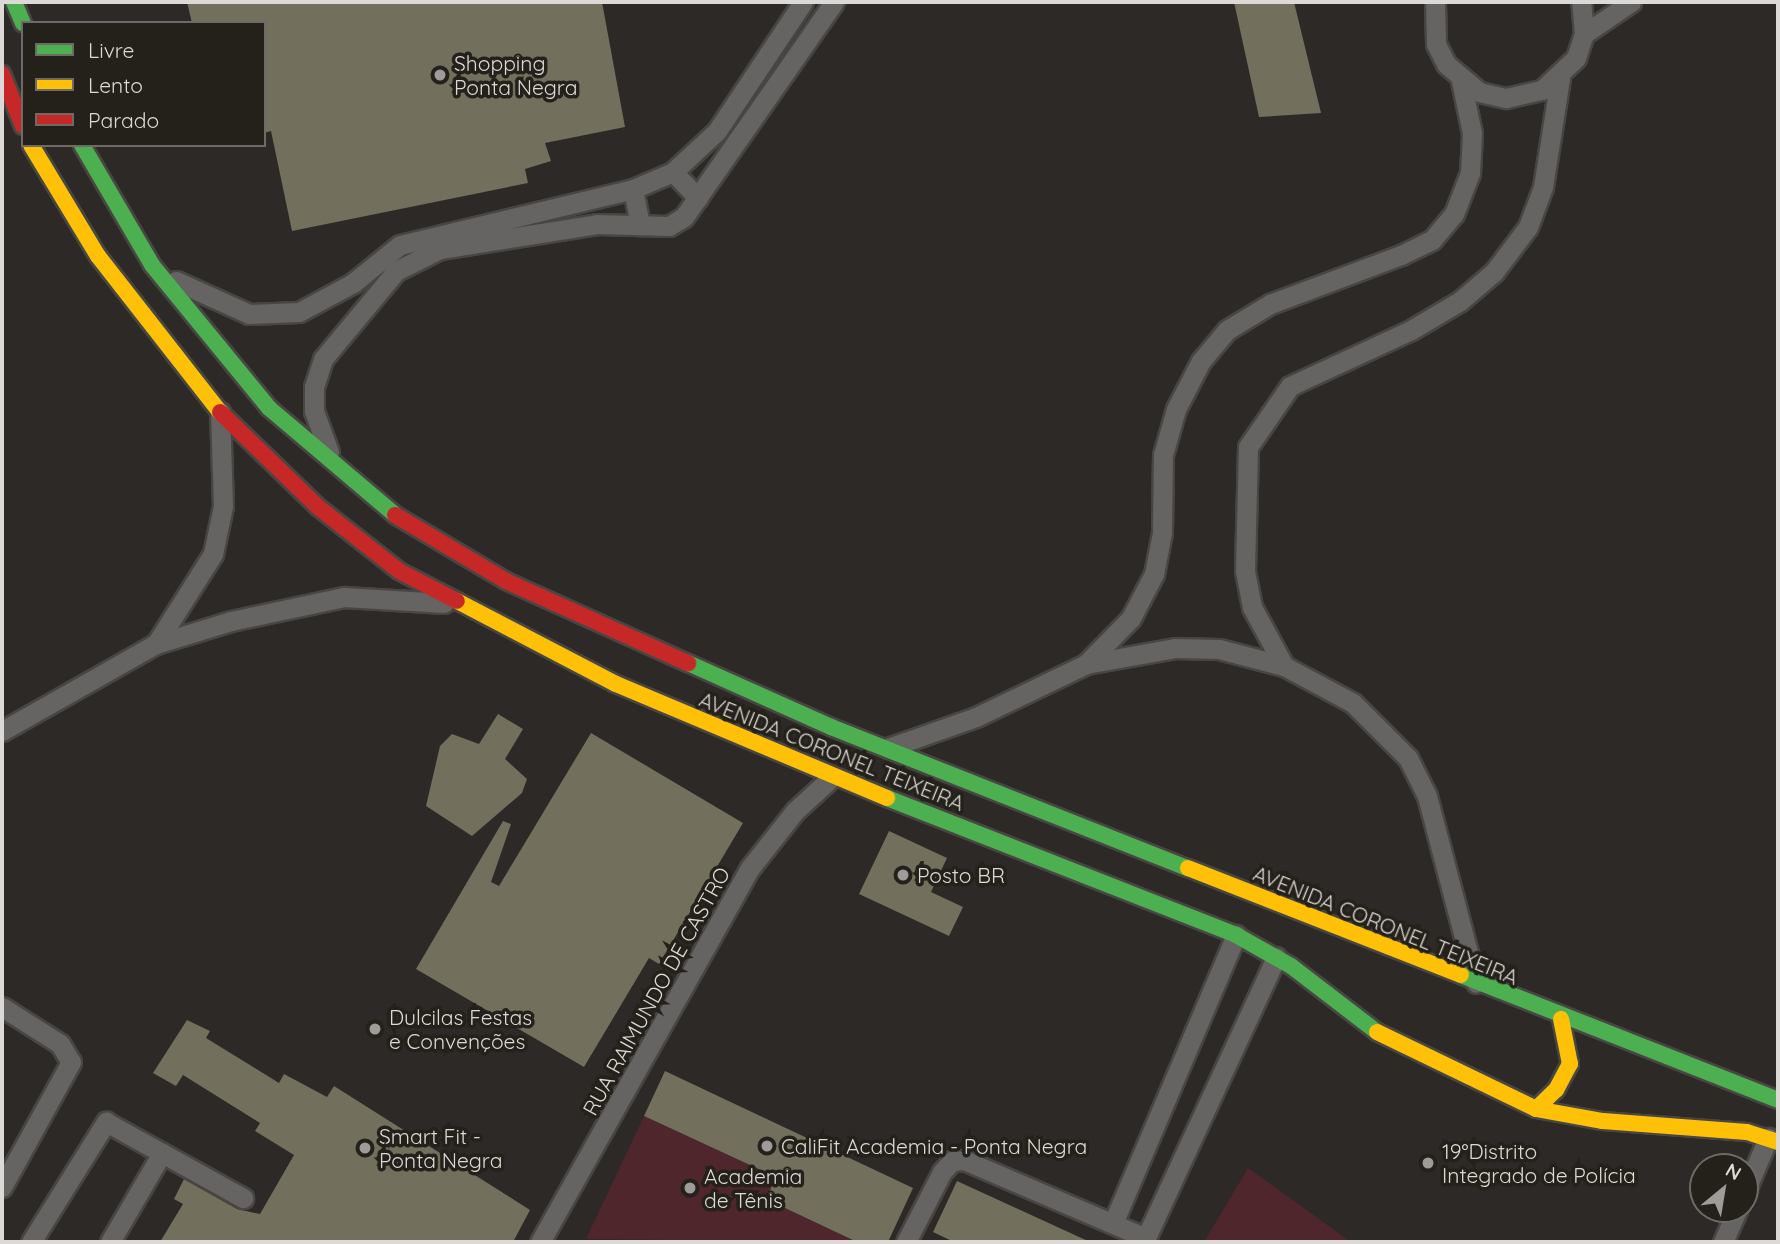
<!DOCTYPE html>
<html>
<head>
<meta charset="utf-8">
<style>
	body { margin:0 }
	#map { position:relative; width:1780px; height:1244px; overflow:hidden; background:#2c2926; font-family:Quicksand,sans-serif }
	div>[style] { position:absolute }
	.green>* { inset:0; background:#4f262c }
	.building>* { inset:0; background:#726f5d }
	.roads { filter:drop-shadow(2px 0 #484643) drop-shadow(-2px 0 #484643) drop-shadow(0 2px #484643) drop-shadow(0 -2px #484643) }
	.street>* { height:19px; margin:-9.5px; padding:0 9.5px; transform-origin:9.5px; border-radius:9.5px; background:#656462 }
	.fast>* { height:16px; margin:-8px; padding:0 8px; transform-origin:8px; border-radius:8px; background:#4caf50 }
	.slow>* { height:16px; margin:-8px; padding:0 8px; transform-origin:8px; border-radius:8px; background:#ffc107 }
	.jam>* { height:16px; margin:-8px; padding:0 8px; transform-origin:8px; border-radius:8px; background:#c62828 }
	.dots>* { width:19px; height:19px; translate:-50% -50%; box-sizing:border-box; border:4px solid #24201a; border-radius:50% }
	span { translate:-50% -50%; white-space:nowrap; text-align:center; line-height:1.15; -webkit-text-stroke:7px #24201a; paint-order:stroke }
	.poi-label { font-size:21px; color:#dcd9d6 }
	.left { translate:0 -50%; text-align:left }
	.street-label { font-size:21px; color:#dcd9d6 }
	.frame { position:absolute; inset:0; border:4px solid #dcd9d6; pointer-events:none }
	.legend { position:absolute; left:21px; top:21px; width:245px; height:126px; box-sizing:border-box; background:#24201a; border:2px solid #6e6a65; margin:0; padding:9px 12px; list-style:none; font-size:21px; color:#dcd9d6 }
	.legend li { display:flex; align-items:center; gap:14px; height:35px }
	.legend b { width:35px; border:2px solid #6e6a65 }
	.north { position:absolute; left:1689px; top:1153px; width:70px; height:70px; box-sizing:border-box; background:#24201a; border:2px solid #6e6a65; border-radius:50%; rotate:30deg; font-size:19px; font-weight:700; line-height:28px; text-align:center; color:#dcd9d6 }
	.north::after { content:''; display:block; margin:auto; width:24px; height:32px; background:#9e9b98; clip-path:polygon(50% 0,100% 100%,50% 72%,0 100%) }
</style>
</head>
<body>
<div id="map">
	<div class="green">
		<i style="clip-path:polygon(644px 1116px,776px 1177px,766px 1199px,857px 1242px,586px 1239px)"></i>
		<i style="clip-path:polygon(1248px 1168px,1351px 1242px,1204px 1242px)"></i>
	</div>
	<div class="building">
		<i style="clip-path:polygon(187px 2px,602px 2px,625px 127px,545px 143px,551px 161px,525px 169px,528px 183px,292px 231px,271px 131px,264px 133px,264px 23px,192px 23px)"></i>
		<i style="clip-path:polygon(1234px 2px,1294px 2px,1321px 113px,1259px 117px)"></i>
		<i style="clip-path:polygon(498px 714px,523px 729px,505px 759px,527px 779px,522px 793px,472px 836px,426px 806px,440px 746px,452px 734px,479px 744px)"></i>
		<i style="clip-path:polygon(591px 733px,743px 823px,659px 964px,649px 958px,584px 1067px,416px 969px,503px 821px,511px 824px,491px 882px,499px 886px)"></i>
		<i style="clip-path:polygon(889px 831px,947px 858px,931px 892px,963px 907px,949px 936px,859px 894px)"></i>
		<i style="clip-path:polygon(187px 1020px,210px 1031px,206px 1038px,279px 1083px,284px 1074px,327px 1097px,334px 1086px,530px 1210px,513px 1242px,160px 1242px,183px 1204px,174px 1199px,184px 1179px,237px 1209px,260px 1214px,294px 1155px,255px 1131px,260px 1123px,183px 1075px,176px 1086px,153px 1073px)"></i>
		<i style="clip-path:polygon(665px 1071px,913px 1188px,888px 1242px,857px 1242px,766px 1199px,776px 1177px,644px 1116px)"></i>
		<i style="clip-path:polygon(957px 1181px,1090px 1242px,954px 1242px,933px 1232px)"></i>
	</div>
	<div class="roads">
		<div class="street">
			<i style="left:1435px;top:2px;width:42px;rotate:88.6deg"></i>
			<i style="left:1436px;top:44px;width:22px;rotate:63deg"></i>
			<i style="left:1446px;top:64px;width:43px;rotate:40.3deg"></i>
			<i style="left:1479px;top:92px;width:28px;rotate:13deg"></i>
			<i style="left:1506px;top:98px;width:37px;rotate:-13deg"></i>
			<i style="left:1542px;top:90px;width:47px;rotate:-43.3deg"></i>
			<i style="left:1576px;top:58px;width:25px;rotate:-72deg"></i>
			<i style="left:1584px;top:34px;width:32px;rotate:-95deg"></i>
			<i style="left:1584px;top:34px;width:57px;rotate:-34.2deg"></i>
			<i style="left:673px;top:172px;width:36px;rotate:46deg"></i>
			<i style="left:633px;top:189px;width:37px;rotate:79deg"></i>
			<i style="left:176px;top:281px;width:80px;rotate:24.3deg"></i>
			<i style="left:249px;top:314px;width:50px;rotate:-2.3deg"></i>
			<i style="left:299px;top:312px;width:61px;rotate:-28.2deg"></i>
			<i style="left:353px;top:283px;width:60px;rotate:-39deg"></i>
			<i style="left:400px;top:245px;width:240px;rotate:-13.5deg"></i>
			<i style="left:633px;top:189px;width:43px;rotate:-23deg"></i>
			<i style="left:673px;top:172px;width:60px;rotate:-43deg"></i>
			<i style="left:717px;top:131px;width:155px;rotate:-56.3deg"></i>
			<i style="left:329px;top:452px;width:44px;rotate:-110.1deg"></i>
			<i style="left:314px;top:411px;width:24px;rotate:-90deg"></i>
			<i style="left:314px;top:387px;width:29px;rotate:-72deg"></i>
			<i style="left:323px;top:359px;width:114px;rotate:-50.3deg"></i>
			<i style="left:396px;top:271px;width:49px;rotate:-26.6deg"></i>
			<i style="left:440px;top:249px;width:159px;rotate:-9deg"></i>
			<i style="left:597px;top:224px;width:72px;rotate:1.6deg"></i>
			<i style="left:669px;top:226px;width:17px;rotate:-31deg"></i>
			<i style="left:684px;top:217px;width:262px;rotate:-55.1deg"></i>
			<i style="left:156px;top:644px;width:107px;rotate:-57.7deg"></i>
			<i style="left:213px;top:554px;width:49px;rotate:-78.2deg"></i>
			<i style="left:223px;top:506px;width:94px;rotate:-91.8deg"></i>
			<i style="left:1086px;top:664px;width:64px;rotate:-45.6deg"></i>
			<i style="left:1131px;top:618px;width:50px;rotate:-62.4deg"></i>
			<i style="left:1154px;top:574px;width:42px;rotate:-79deg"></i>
			<i style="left:1162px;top:533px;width:78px;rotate:-89.3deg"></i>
			<i style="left:1163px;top:455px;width:48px;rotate:-74.2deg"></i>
			<i style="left:1176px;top:409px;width:54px;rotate:-62.5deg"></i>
			<i style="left:1201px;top:361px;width:40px;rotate:-50deg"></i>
			<i style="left:1227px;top:330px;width:50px;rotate:-31.2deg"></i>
			<i style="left:1270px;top:304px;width:140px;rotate:-20.5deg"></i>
			<i style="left:1401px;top:255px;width:34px;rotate:-26deg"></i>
			<i style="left:1432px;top:240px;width:34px;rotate:-50deg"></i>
			<i style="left:1454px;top:214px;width:44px;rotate:-68.7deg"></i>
			<i style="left:1470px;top:173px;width:40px;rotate:-87.1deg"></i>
			<i style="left:1472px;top:133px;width:53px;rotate:-101.9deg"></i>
			<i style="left:1284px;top:666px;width:67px;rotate:-118.5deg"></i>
			<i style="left:1252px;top:607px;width:38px;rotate:-101deg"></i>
			<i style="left:1245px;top:570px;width:123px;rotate:-88.6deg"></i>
			<i style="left:1248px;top:447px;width:74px;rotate:-55.5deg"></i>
			<i style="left:1290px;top:386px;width:133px;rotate:-24.8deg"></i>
			<i style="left:1411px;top:330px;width:57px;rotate:-30.6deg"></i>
			<i style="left:1460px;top:301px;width:45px;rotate:-40.5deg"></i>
			<i style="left:1494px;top:272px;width:56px;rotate:-52.9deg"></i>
			<i style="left:1528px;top:227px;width:43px;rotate:-69.4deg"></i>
			<i style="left:1543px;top:187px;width:110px;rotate:-81.1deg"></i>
			<i style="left:2px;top:731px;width:177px;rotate:-29.5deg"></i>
			<i style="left:156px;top:644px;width:78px;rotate:-17deg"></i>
			<i style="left:231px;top:621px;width:116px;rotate:-12deg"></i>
			<i style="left:344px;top:597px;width:100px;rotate:3.4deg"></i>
			<i style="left:888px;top:748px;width:93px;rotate:-19.4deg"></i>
			<i style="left:976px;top:717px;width:122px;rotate:-25.7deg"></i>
			<i style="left:1086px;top:664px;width:90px;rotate:-10.2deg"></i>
			<i style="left:1175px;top:648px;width:44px;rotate:1.3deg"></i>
			<i style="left:1219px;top:649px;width:67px;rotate:14.7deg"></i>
			<i style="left:1284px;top:666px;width:78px;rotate:28.2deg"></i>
			<i style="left:1353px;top:703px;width:78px;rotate:45deg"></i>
			<i style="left:1408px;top:758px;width:42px;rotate:63.4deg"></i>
			<i style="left:1427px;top:796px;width:193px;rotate:75.3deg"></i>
			<i style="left:2px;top:1007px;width:69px;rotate:32.5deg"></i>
			<i style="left:60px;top:1044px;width:21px;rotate:59deg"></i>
			<i style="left:71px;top:1062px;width:143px;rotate:118.9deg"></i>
			<i style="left:1745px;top:1192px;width:59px;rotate:-66.9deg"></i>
			<i style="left:1114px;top:1221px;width:311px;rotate:-66.9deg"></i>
			<i style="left:31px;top:1242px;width:142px;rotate:-58deg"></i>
			<i style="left:106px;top:1122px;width:157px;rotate:29deg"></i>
			<i style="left:110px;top:1242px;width:103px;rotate:-59.7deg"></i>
			<i style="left:540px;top:1242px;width:429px;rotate:-60.7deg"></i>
			<i style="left:750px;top:868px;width:73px;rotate:-51.7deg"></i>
			<i style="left:795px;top:811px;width:50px;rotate:-42.6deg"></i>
			<i style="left:906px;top:1242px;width:79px;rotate:-62.8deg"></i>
			<i style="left:942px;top:1172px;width:15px;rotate:-48deg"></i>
			<i style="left:952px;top:1161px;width:12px;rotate:-5deg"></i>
			<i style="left:964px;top:1160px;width:198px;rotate:23.2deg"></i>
			<i style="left:1144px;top:1242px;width:314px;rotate:-65.1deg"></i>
			<i style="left:1723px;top:1242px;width:36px;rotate:-66deg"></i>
		</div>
		<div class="fast">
			<i style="left:14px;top:2px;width:23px;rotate:67deg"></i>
			<i style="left:82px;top:145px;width:139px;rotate:59.7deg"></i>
			<i style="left:152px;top:265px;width:185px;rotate:50.7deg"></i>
			<i style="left:269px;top:408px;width:165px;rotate:40.3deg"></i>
			<i style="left:688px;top:663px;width:157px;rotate:24.1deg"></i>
			<i style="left:831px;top:727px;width:384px;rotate:21.6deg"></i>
			<i style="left:887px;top:798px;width:375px;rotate:21.4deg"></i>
			<i style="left:1236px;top:935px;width:63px;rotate:29.4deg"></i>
			<i style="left:1291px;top:966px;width:108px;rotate:37.5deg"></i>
			<i style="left:1461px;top:975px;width:341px;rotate:21.5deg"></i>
		</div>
		<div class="slow">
			<i style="left:31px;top:145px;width:130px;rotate:58.9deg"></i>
			<i style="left:98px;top:256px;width:198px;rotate:52deg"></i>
			<i style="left:457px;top:601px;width:179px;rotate:27.6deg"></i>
			<i style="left:616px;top:684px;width:294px;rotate:22.8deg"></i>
			<i style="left:1188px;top:868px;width:293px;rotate:21.4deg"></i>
			<i style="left:1377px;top:1032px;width:177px;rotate:25.8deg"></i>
			<i style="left:1536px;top:1109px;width:68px;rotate:10.2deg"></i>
			<i style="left:1603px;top:1121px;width:144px;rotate:4.4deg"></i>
			<i style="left:1747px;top:1132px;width:33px;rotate:18deg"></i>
			<i style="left:1536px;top:1109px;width:28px;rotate:-44deg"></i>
			<i style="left:1556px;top:1090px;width:30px;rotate:-62deg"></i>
			<i style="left:1570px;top:1064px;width:46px;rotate:-101.3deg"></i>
		</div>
		<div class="jam">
			<i style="left:2px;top:74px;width:56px;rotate:68deg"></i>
			<i style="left:220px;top:412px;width:136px;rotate:44.1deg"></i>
			<i style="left:318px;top:507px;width:103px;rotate:38.3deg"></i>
			<i style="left:399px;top:571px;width:65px;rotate:27.3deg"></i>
			<i style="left:395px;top:515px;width:129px;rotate:30.7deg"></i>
			<i style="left:506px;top:581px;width:200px;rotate:24.3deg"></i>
		</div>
	</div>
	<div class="dots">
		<i style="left:440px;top:75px;background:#9e9b98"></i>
		<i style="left:903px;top:875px;background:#9e9b98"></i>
		<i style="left:375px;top:1029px;background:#9e9b98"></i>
		<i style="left:767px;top:1146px;background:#9e9b98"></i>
		<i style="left:365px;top:1148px;background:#9e9b98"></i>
		<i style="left:1428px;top:1163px;background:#9e9b98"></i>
		<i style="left:690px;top:1188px;background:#9e9b98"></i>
	</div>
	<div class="poi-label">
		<span class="left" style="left:454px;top:75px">Shopping<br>Ponta Negra</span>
		<span class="left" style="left:917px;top:875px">Posto BR</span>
		<span class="left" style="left:389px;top:1029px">Dulcilas Festas<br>e Convenções</span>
		<span class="left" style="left:379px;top:1148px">Smart Fit -<br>Ponta Negra</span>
		<span class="left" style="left:781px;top:1146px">CaliFit Academia - Ponta Negra</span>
		<span class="left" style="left:1442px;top:1163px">19°Distrito<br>Integrado de Polícia</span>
		<span class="left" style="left:704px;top:1188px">Academia<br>de Tênis</span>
	</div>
	<div class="street-label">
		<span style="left:832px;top:751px;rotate:22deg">AVENIDA CORONEL TEIXEIRA</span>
		<span style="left:1386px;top:925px;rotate:22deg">AVENIDA CORONEL TEIXEIRA</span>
		<span style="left:656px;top:991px;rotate:-61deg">RUA RAIMUNDO DE CASTRO</span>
	</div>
	<div class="frame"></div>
	<ul class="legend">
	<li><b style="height:9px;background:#4caf50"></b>Livre</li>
	<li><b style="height:9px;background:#ffc107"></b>Lento</li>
	<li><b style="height:9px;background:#c62828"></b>Parado</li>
	</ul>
	<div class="north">N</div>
</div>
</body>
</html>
